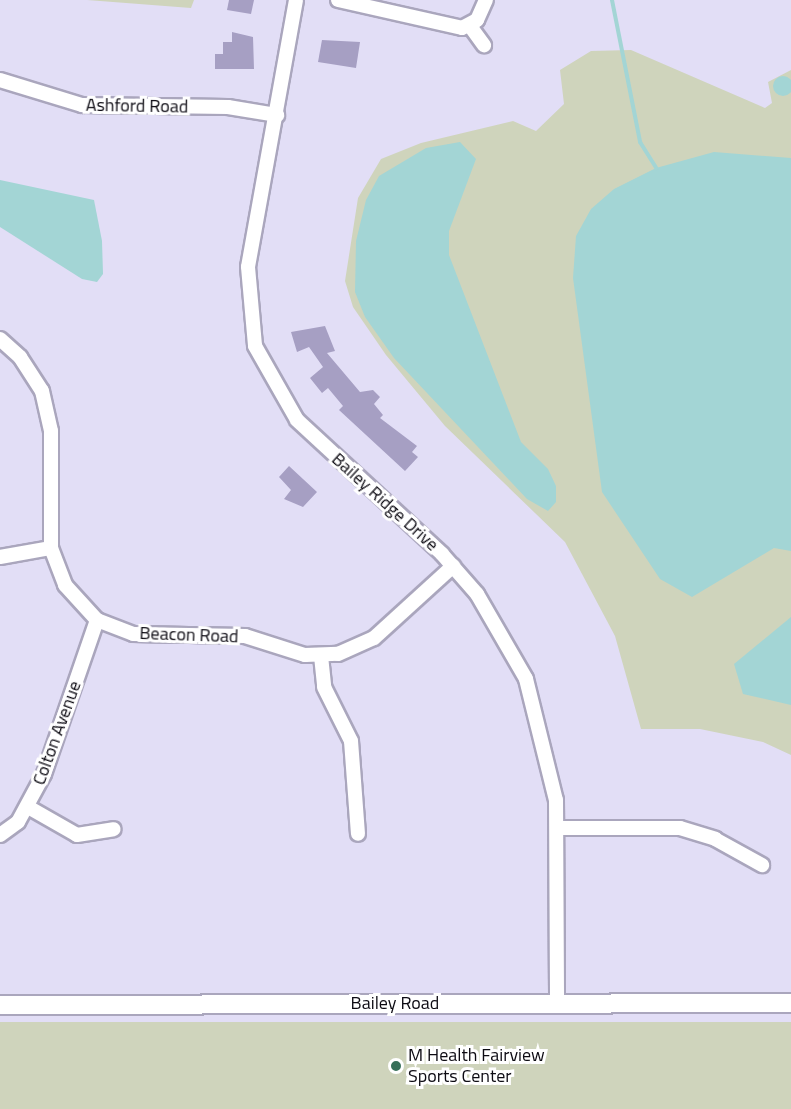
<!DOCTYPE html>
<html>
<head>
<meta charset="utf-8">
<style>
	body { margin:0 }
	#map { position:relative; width:791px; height:1109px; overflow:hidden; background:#e2def6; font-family:"Titillium Web",sans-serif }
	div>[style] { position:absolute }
	.green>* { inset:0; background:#cfd4bc; transform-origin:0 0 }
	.water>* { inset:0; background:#a3d5d5 }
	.round { border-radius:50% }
	.stream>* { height:4px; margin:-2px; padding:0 2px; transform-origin:2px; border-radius:2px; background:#a3d5d5 }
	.building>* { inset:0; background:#a69fc3 }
	.roads { filter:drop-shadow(2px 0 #aaa6bd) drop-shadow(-2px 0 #aaa6bd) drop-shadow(0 2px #aaa6bd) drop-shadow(0 -2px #aaa6bd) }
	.minor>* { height:14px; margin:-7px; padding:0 7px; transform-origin:7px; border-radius:7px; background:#fff }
	.secondary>* { height:18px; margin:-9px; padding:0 9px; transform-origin:9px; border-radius:9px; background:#fff }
	.dots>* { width:16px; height:16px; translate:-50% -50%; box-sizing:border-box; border:3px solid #fff; border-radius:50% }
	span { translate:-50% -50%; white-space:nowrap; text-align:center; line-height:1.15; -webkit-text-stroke:6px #fff; paint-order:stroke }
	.street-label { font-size:18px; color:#0c0a12 }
	.poi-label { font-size:18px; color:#0c0a12 }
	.left { translate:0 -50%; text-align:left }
</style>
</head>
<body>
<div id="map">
	<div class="green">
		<i style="clip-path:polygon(87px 0,194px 0,191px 8px)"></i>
		<i style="clip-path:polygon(631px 50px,765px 108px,772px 103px,768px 82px,791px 70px,791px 755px,763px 742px,700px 729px,641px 729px,615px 636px,565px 542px,445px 426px,386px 355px,353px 307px,345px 281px,358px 198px,381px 159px,421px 143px,513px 121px,536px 131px,564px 104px,560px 70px,591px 51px)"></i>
		<i style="left:0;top:1022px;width:791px;height:87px"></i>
	</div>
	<div class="water">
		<i class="round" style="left:773px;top:76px;width:20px;height:20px"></i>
		<i style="clip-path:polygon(460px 142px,476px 159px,449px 231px,449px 255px,521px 442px,548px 469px,556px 486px,556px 502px,548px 511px,527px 499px,394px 358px,365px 317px,355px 292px,356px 241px,366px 200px,379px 176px,426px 148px)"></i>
		<i style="clip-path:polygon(714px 152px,791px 158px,791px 551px,774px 548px,692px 597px,660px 579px,602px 492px,573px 278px,576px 236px,591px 209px,614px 189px,656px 168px)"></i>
		<i style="clip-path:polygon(0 180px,94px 200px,102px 241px,103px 274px,97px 282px,82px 279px,0 227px)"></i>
		<i style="clip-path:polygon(791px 617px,791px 705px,743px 694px,734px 664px)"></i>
	</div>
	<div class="stream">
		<i style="left:612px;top:0;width:145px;rotate:78.8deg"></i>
		<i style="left:640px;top:142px;width:31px;rotate:58deg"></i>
	</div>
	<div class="building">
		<i style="clip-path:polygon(229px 0,254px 0,251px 14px,227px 10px)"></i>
		<i style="clip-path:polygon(232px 32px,253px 37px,254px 69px,215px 69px,215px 54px,223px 54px,223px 42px,232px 42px)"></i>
		<i style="clip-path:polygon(322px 40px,360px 42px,356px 68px,318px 62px)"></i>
		<i style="clip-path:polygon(325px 326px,335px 351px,327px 353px,360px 392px,373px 390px,380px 397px,374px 404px,383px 415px,380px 418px,417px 446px,412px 452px,418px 457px,405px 471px,339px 410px,343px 406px,328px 388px,322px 393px,310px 378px,323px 367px,309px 347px,297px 352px,291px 332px)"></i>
		<i style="clip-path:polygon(289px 466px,317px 492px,303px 507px,284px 499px,291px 490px,279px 477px)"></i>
	</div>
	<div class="roads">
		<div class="minor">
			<i style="left:296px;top:0;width:271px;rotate:100.2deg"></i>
			<i style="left:248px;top:267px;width:79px;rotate:84.9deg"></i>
			<i style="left:255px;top:346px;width:85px;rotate:60.4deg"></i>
			<i style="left:297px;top:420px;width:197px;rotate:42.7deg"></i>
			<i style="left:442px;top:554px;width:53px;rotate:48.8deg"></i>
			<i style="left:477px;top:594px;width:98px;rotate:60deg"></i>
			<i style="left:526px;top:679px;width:125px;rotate:76.1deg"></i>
			<i style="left:556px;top:800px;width:202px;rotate:89.7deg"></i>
			<i style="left:338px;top:0;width:127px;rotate:12.7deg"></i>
			<i style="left:462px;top:28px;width:17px;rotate:-28deg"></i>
			<i style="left:477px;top:20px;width:22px;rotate:-66deg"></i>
			<i style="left:470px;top:26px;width:24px;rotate:54deg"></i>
			<i style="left:0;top:80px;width:86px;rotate:17deg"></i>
			<i style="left:82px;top:105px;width:146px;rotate:0.8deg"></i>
			<i style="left:228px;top:107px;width:50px;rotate:9.3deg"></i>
			<i style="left:0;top:339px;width:27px;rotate:42deg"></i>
			<i style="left:20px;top:357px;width:40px;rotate:57.1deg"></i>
			<i style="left:42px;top:391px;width:41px;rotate:77.3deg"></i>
			<i style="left:51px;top:431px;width:117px;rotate:90deg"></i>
			<i style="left:51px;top:548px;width:40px;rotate:69deg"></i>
			<i style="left:65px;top:585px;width:47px;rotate:47.6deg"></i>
			<i style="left:97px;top:620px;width:39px;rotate:21deg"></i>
			<i style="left:133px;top:634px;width:112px;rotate:1deg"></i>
			<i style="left:245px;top:636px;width:63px;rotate:17.6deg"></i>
			<i style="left:305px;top:655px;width:33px;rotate:-2deg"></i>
			<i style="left:338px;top:654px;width:39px;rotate:-24deg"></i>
			<i style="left:374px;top:638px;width:107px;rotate:-42.3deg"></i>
			<i style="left:0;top:557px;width:52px;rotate:-10deg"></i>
			<i style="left:321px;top:656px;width:31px;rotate:84deg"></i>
			<i style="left:324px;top:687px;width:60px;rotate:63.4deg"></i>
			<i style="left:351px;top:741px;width:93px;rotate:85.7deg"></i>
			<i style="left:28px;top:807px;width:56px;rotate:29.7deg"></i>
			<i style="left:77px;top:835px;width:37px;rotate:-9deg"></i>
			<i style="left:557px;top:828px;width:123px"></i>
			<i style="left:680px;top:828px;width:37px;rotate:17deg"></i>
			<i style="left:715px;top:839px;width:54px;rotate:29deg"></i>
			<i style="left:0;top:835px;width:22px;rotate:-36deg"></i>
			<i style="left:18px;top:822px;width:55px;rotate:-61.6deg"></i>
			<i style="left:44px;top:774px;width:163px;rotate:-71deg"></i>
		</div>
		<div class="secondary">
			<i style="left:0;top:1005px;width:791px;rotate:-0.14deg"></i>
		</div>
	</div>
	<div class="dots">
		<i style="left:396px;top:1066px;background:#366f58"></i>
	</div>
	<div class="street-label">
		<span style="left:137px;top:106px;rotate:1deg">Ashford Road</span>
		<span style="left:385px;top:502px;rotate:42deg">Bailey Ridge Drive</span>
		<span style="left:189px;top:635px;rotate:2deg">Beacon Road</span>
		<span style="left:57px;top:733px;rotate:-70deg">Colton Avenue</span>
		<span style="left:395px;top:1003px">Bailey Road</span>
	</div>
	<div class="poi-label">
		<span class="left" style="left:408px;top:1066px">M Health Fairview<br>Sports Center</span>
	</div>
</div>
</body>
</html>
